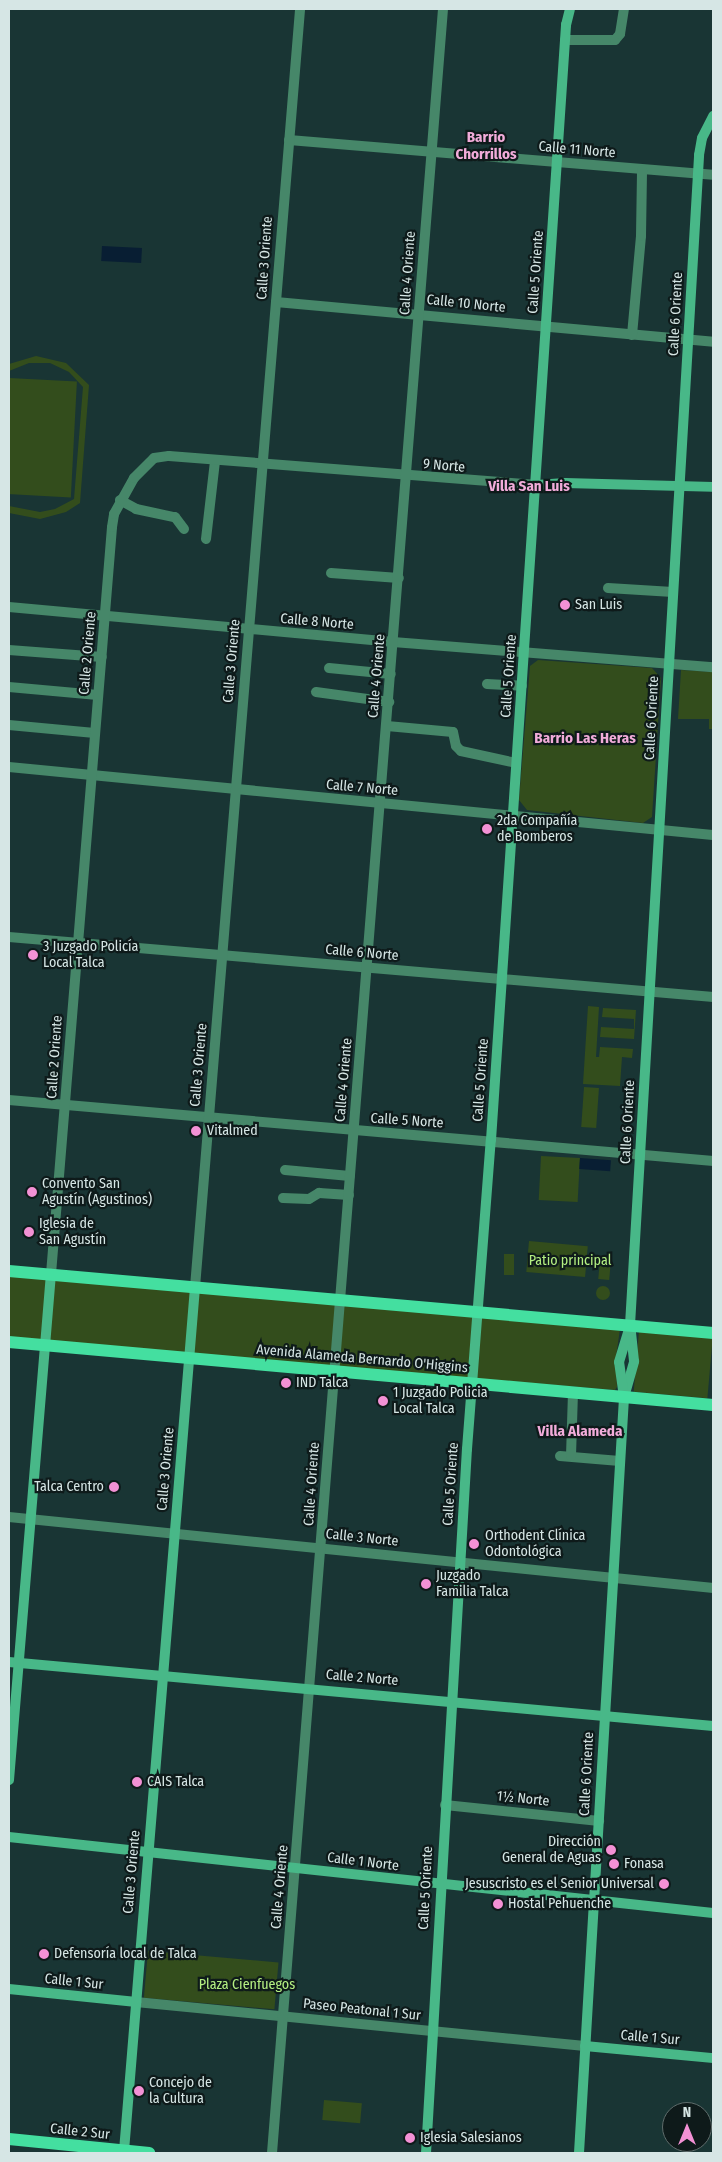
<!DOCTYPE html>
<html>
<head>
<meta charset="utf-8">
<style>
	body { margin:0 }
	#map { position:relative; width:722px; height:2162px; overflow:hidden; background:#193534; font-family:"Fira Sans Condensed",sans-serif }
	div>[style] { position:absolute }
	.green>* { inset:0; background:#334d1c; transform-origin:0 0 }
	.round { border-radius:50% }
	.water>* { inset:0; background:#081e33; transform-origin:0 0 }
	.street>* { height:10px; margin:-5px; padding:0 5px; transform-origin:5px; border-radius:5px; background:#468769 }
	.secondary>* { height:10px; margin:-5px; padding:0 5px; transform-origin:5px; border-radius:5px; background:#48b888 }
	.primary>* { height:12px; margin:-6px; padding:0 6px; transform-origin:6px; border-radius:6px; background:#44dfa0 }
	.dots>* { width:14px; height:14px; translate:-50% -50%; box-sizing:border-box; border:2px solid #0e1a1a; border-radius:50% }
	span { translate:-50% -50%; white-space:nowrap; text-align:center; line-height:1.15; -webkit-text-stroke:4.5px #0e1a1a; paint-order:stroke }
	.street-label { font-size:14px; color:#d6e6e5 }
	.poi-label { font-size:14px; color:#d6e6e5 }
	.left { translate:0 -50%; text-align:left }
	.right { translate:-100% -50%; text-align:right }
	.park-label { font-size:14px; color:#b4f082 }
	.neighbourhood-label { font-size:15px; color:#f2acda; font-weight:700 }
	.frame { position:absolute; inset:0; border:10px solid #d6e6e5; pointer-events:none }
	.north { position:absolute; left:662px; top:2102px; width:50px; height:50px; box-sizing:border-box; background:#0e1a1a; border:1px solid #5e6c6b; border-radius:50%; rotate:0deg; font-size:14px; font-weight:700; line-height:20px; text-align:center; color:#d6e6e5 }
	.north::after { content:''; display:block; margin:auto; width:18px; height:22px; background:#f391d5; clip-path:polygon(50% 0,100% 100%,50% 72%,0 100%) }
</style>
</head>
<body>
<div id="map">
	<div class="green">
		<i style="clip-path:polygon(36px 356px,66px 363px,89px 385px,80px 503px,66px 512px,40px 519px,9px 513px,9px 506px,40px 512px,55px 509px,74px 499px,83px 387px,69px 372px,50px 363px,29px 363px,9px 371px,9px 364px)"></i>
		<i style="left:9px;top:378px;width:68px;height:116px;rotate:3deg"></i>
		<i style="clip-path:polygon(538px 660px,652px 668px,661px 678px,652px 817px,643px 823px,527px 810px,519px 800px,530px 666px)"></i>
		<i style="clip-path:polygon(681px 670px,713px 672px,713px 729px,709px 729px,709px 719px,678px 719px)"></i>
		<i style="clip-path:polygon(588px 1006px,599px 1007px,596px 1057px,599px 1057px,600px 1047px,633px 1049px,632px 1058px,622px 1057px,620px 1086px,583px 1084px)"></i>
		<i style="clip-path:polygon(603px 1008px,636px 1010px,634px 1039px,600px 1037px,601px 1027px,634px 1029px,634px 1019px,602px 1017px)"></i>
		<i style="left:584px;top:1087px;width:15px;height:40px;rotate:4deg"></i>
		<i style="left:541px;top:1156px;width:39px;height:44px;rotate:3deg"></i>
		<i style="left:529px;top:1241px;width:59px;height:31px;rotate:5deg"></i>
		<i style="left:504px;top:1254px;width:10px;height:21px"></i>
		<i style="left:600px;top:1259px;width:11px;height:20px;rotate:5deg"></i>
		<i style="clip-path:polygon(9px 1275px,620px 1329px,616px 1357px,617px 1387px,615px 1390px,9px 1339px)"></i>
		<i class="round" style="left:596px;top:1286px;width:14px;height:14px"></i>
		<i style="left:639px;top:1331px;width:74px;height:61px;rotate:5deg"></i>
		<i style="left:148px;top:1951px;width:131px;height:47px;rotate:5deg"></i>
		<i style="left:324px;top:2100px;width:38px;height:20px;rotate:5deg"></i>
	</div>
	<div class="water">
		<i style="left:102px;top:246px;width:40px;height:15px;rotate:3deg"></i>
		<i style="left:580px;top:1158px;width:31px;height:11px;rotate:4deg"></i>
	</div>
	<div class="street">
		<i style="left:565px;top:40px;width:50px"></i>
		<i style="left:615px;top:40px;width:8px;rotate:-50deg"></i>
		<i style="left:620px;top:34px;width:25px;rotate:-81deg"></i>
		<i style="left:289px;top:140px;width:425px;rotate:4.7deg"></i>
		<i style="left:276px;top:302px;width:439px;rotate:5.2deg"></i>
		<i style="left:632px;top:335px;width:99px;rotate:-84.8deg"></i>
		<i style="left:641px;top:236px;width:66px;rotate:-89.1deg"></i>
		<i style="left:120px;top:500px;width:18px;rotate:29deg"></i>
		<i style="left:136px;top:509px;width:40px;rotate:12deg"></i>
		<i style="left:175px;top:517px;width:15px;rotate:53deg"></i>
		<i style="left:206px;top:539px;width:79px;rotate:-83.4deg"></i>
		<i style="left:331px;top:573px;width:68px;rotate:4.2deg"></i>
		<i style="left:608px;top:588px;width:65px;rotate:3.5deg"></i>
		<i style="left:9px;top:607px;width:386px;rotate:5.2deg"></i>
		<i style="left:393px;top:642px;width:321px;rotate:4.5deg"></i>
		<i style="left:9px;top:650px;width:93px;rotate:4.3deg"></i>
		<i style="left:329px;top:668px;width:62px;rotate:5.5deg"></i>
		<i style="left:487px;top:684px;width:35px;rotate:3deg"></i>
		<i style="left:9px;top:687px;width:89px;rotate:5.1deg"></i>
		<i style="left:316px;top:692px;width:74px;rotate:7.8deg"></i>
		<i style="left:9px;top:725px;width:86px;rotate:5.3deg"></i>
		<i style="left:387px;top:726px;width:66px;rotate:5.2deg"></i>
		<i style="left:453px;top:732px;width:14px;rotate:78deg"></i>
		<i style="left:456px;top:746px;width:7px;rotate:45deg"></i>
		<i style="left:461px;top:751px;width:56px;rotate:12.3deg"></i>
		<i style="left:9px;top:767px;width:707px;rotate:5.52deg"></i>
		<i style="left:9px;top:937px;width:707px;rotate:4.87deg"></i>
		<i style="left:9px;top:1100px;width:707px;rotate:4.95deg"></i>
		<i style="left:285px;top:1170px;width:65px;rotate:5.3deg"></i>
		<i style="left:283px;top:1198px;width:26px;rotate:2deg"></i>
		<i style="left:309px;top:1199px;width:12px;rotate:-31deg"></i>
		<i style="left:319px;top:1193px;width:30px;rotate:4deg"></i>
		<i style="left:51px;top:1274px;width:749px;rotate:-85.33deg"></i>
		<i style="left:112px;top:527px;width:13px;rotate:-81deg"></i>
		<i style="left:114px;top:514px;width:41px;rotate:-60.9deg"></i>
		<i style="left:134px;top:478px;width:28px;rotate:-45deg"></i>
		<i style="left:154px;top:458px;width:15px;rotate:-8deg"></i>
		<i style="left:169px;top:456px;width:369px;rotate:4.5deg"></i>
		<i style="left:195px;top:1287px;width:1282px;rotate:-85.3deg"></i>
		<i style="left:560px;top:1456px;width:60px;rotate:4.8deg"></i>
		<i style="left:571px;top:1456px;width:63px;rotate:-88.2deg"></i>
		<i style="left:9px;top:1517px;width:708px;rotate:5.76deg"></i>
		<i style="left:445px;top:1805px;width:155px;rotate:5.9deg"></i>
		<i style="left:136px;top:2002px;width:451px;rotate:5.6deg"></i>
		<i style="left:272px;top:2153px;width:2151px;rotate:-85.44deg"></i>
	</div>
	<div class="secondary">
		<i style="left:537px;top:485px;width:28px;rotate:-4deg"></i>
		<i style="left:565px;top:483px;width:148px;rotate:1.5deg"></i>
		<i style="left:624px;top:1397px;width:37px;rotate:-74deg"></i>
		<i style="left:634px;top:1361px;width:36px;rotate:-96deg"></i>
		<i style="left:630px;top:1325px;width:1172px;rotate:-86.62deg"></i>
		<i style="left:699px;top:155px;width:17px;rotate:-80deg"></i>
		<i style="left:702px;top:138px;width:25px;rotate:-63deg"></i>
		<i style="left:9px;top:1662px;width:707px;rotate:5.19deg"></i>
		<i style="left:9px;top:1780px;width:508px;rotate:-85.26deg"></i>
		<i style="left:9px;top:1837px;width:708px;rotate:6.16deg"></i>
		<i style="left:9px;top:1989px;width:128px;rotate:5.8deg"></i>
		<i style="left:585px;top:2046px;width:129px;rotate:5.4deg"></i>
		<i style="left:124px;top:2151px;width:867px;rotate:-85.3deg"></i>
		<i style="left:426px;top:2153px;width:705px;rotate:-86.67deg"></i>
		<i style="left:467px;top:1449px;width:310px;rotate:-85.6deg"></i>
		<i style="left:491px;top:1140px;width:1118px;rotate:-86.15deg"></i>
		<i style="left:566px;top:25px;width:16px;rotate:-76deg"></i>
		<i style="left:579px;top:2153px;width:757px;rotate:-86.59deg"></i>
		<i style="left:624px;top:1397px;width:35px;rotate:-98deg"></i>
		<i style="left:619px;top:1362px;width:39px;rotate:-73deg"></i>
	</div>
	<div class="primary">
		<i style="left:9px;top:1271px;width:707px;rotate:5.03deg"></i>
		<i style="left:9px;top:1342px;width:707px;rotate:5.11deg"></i>
		<i style="left:9px;top:2139px;width:141px;rotate:5.7deg"></i>
	</div>
	<div class="dots">
		<i style="left:565px;top:605px;background:#f391d5"></i>
		<i style="left:487px;top:829px;background:#f391d5"></i>
		<i style="left:33px;top:955px;background:#f391d5"></i>
		<i style="left:196px;top:1131px;background:#f391d5"></i>
		<i style="left:32px;top:1192px;background:#f391d5"></i>
		<i style="left:29px;top:1232px;background:#f391d5"></i>
		<i style="left:286px;top:1383px;background:#f391d5"></i>
		<i style="left:383px;top:1401px;background:#f391d5"></i>
		<i style="left:114px;top:1487px;background:#f391d5"></i>
		<i style="left:474px;top:1544px;background:#f391d5"></i>
		<i style="left:426px;top:1584px;background:#f391d5"></i>
		<i style="left:137px;top:1782px;background:#f391d5"></i>
		<i style="left:611px;top:1850px;background:#f391d5"></i>
		<i style="left:614px;top:1864px;background:#f391d5"></i>
		<i style="left:664px;top:1884px;background:#f391d5"></i>
		<i style="left:498px;top:1904px;background:#f391d5"></i>
		<i style="left:44px;top:1954px;background:#f391d5"></i>
		<i style="left:139px;top:2091px;background:#f391d5"></i>
		<i style="left:410px;top:2138px;background:#f391d5"></i>
	</div>
	<div class="street-label">
		<span style="left:577px;top:150px;rotate:5deg">Calle 11 Norte</span>
		<span style="left:265px;top:258px;rotate:-86deg">Calle 3 Oriente</span>
		<span style="left:536px;top:272px;rotate:-86deg">Calle 5 Oriente</span>
		<span style="left:408px;top:273px;rotate:-86deg">Calle 4 Oriente</span>
		<span style="left:466px;top:304px;rotate:6deg">Calle 10 Norte</span>
		<span style="left:676px;top:314px;rotate:-87deg">Calle 6 Oriente</span>
		<span style="left:444px;top:466px;rotate:5deg">9 Norte</span>
		<span style="left:317px;top:622px;rotate:5deg">Calle 8 Norte</span>
		<span style="left:88px;top:653px;rotate:-85deg">Calle 2 Oriente</span>
		<span style="left:232px;top:661px;rotate:-85deg">Calle 3 Oriente</span>
		<span style="left:377px;top:676px;rotate:-85deg">Calle 4 Oriente</span>
		<span style="left:509px;top:676px;rotate:-86deg">Calle 5 Oriente</span>
		<span style="left:652px;top:718px;rotate:-87deg">Calle 6 Oriente</span>
		<span style="left:362px;top:788px;rotate:5deg">Calle 7 Norte</span>
		<span style="left:362px;top:953px;rotate:5deg">Calle 6 Norte</span>
		<span style="left:55px;top:1057px;rotate:-86deg">Calle 2 Oriente</span>
		<span style="left:199px;top:1065px;rotate:-85deg">Calle 3 Oriente</span>
		<span style="left:344px;top:1080px;rotate:-85deg">Calle 4 Oriente</span>
		<span style="left:481px;top:1080px;rotate:-86deg">Calle 5 Oriente</span>
		<span style="left:407px;top:1121px;rotate:4deg">Calle 5 Norte</span>
		<span style="left:628px;top:1122px;rotate:-87deg">Calle 6 Oriente</span>
		<span style="left:362px;top:1359px;rotate:5deg">Avenida Alameda Bernardo O'Higgins</span>
		<span style="left:166px;top:1469px;rotate:-85deg">Calle 3 Oriente</span>
		<span style="left:312px;top:1484px;rotate:-86deg">Calle 4 Oriente</span>
		<span style="left:451px;top:1484px;rotate:-86deg">Calle 5 Oriente</span>
		<span style="left:362px;top:1538px;rotate:6deg">Calle 3 Norte</span>
		<span style="left:362px;top:1678px;rotate:5deg">Calle 2 Norte</span>
		<span style="left:587px;top:1774px;rotate:-87deg">Calle 6 Oriente</span>
		<span style="left:523px;top:1799px;rotate:6deg">1½ Norte</span>
		<span style="left:363px;top:1862px;rotate:7deg">Calle 1 Norte</span>
		<span style="left:132px;top:1872px;rotate:-85deg">Calle 3 Oriente</span>
		<span style="left:280px;top:1887px;rotate:-85deg">Calle 4 Oriente</span>
		<span style="left:426px;top:1888px;rotate:-87deg">Calle 5 Oriente</span>
		<span style="left:74px;top:1982px;rotate:6deg">Calle 1 Sur</span>
		<span style="left:362px;top:2010px;rotate:6deg">Paseo Peatonal 1 Sur</span>
		<span style="left:650px;top:2038px;rotate:5deg">Calle 1 Sur</span>
		<span style="left:80px;top:2132px;rotate:6deg">Calle 2 Sur</span>
	</div>
	<div class="poi-label">
		<span class="left" style="left:575px;top:605px">San Luis</span>
		<span class="left" style="left:497px;top:829px">2da Compañía<br>de Bomberos</span>
		<span class="left" style="left:43px;top:955px">3 Juzgado Policía<br>Local Talca</span>
		<span class="left" style="left:207px;top:1131px">Vitalmed</span>
		<span class="left" style="left:42px;top:1192px">Convento San<br>Agustín (Agustinos)</span>
		<span class="left" style="left:39px;top:1232px">Iglesia de<br>San Agustín</span>
		<span class="left" style="left:296px;top:1383px">IND Talca</span>
		<span class="left" style="left:393px;top:1401px">1 Juzgado Policia<br>Local Talca</span>
		<span class="right" style="left:104px;top:1487px">Talca Centro</span>
		<span class="left" style="left:485px;top:1544px">Orthodent Clínica<br>Odontológica</span>
		<span class="left" style="left:436px;top:1584px">Juzgado<br>Familia Talca</span>
		<span class="left" style="left:147px;top:1782px">CAIS Talca</span>
		<span class="right" style="left:601px;top:1850px">Dirección<br>General de Aguas</span>
		<span class="left" style="left:624px;top:1864px">Fonasa</span>
		<span class="right" style="left:654px;top:1884px">Jesuscristo es el Senior Universal</span>
		<span class="left" style="left:508px;top:1904px">Hostal Pehuenche</span>
		<span class="left" style="left:54px;top:1954px">Defensoría local de Talca</span>
		<span class="left" style="left:149px;top:2091px">Concejo de<br>la Cultura</span>
		<span class="left" style="left:420px;top:2138px">Iglesia Salesianos</span>
	</div>
	<div class="park-label">
		<span style="left:570px;top:1261px">Patio principal</span>
		<span style="left:247px;top:1985px">Plaza Cienfuegos</span>
	</div>
	<div class="neighbourhood-label">
		<span style="left:486px;top:146px">Barrio<br>Chorrillos</span>
		<span style="left:529px;top:487px">Villa San Luis</span>
		<span style="left:585px;top:739px">Barrio Las Heras</span>
		<span style="left:580px;top:1432px">Villa Alameda</span>
	</div>
	<div class="frame"></div>
	<div class="north">N</div>
</div>
</body>
</html>
